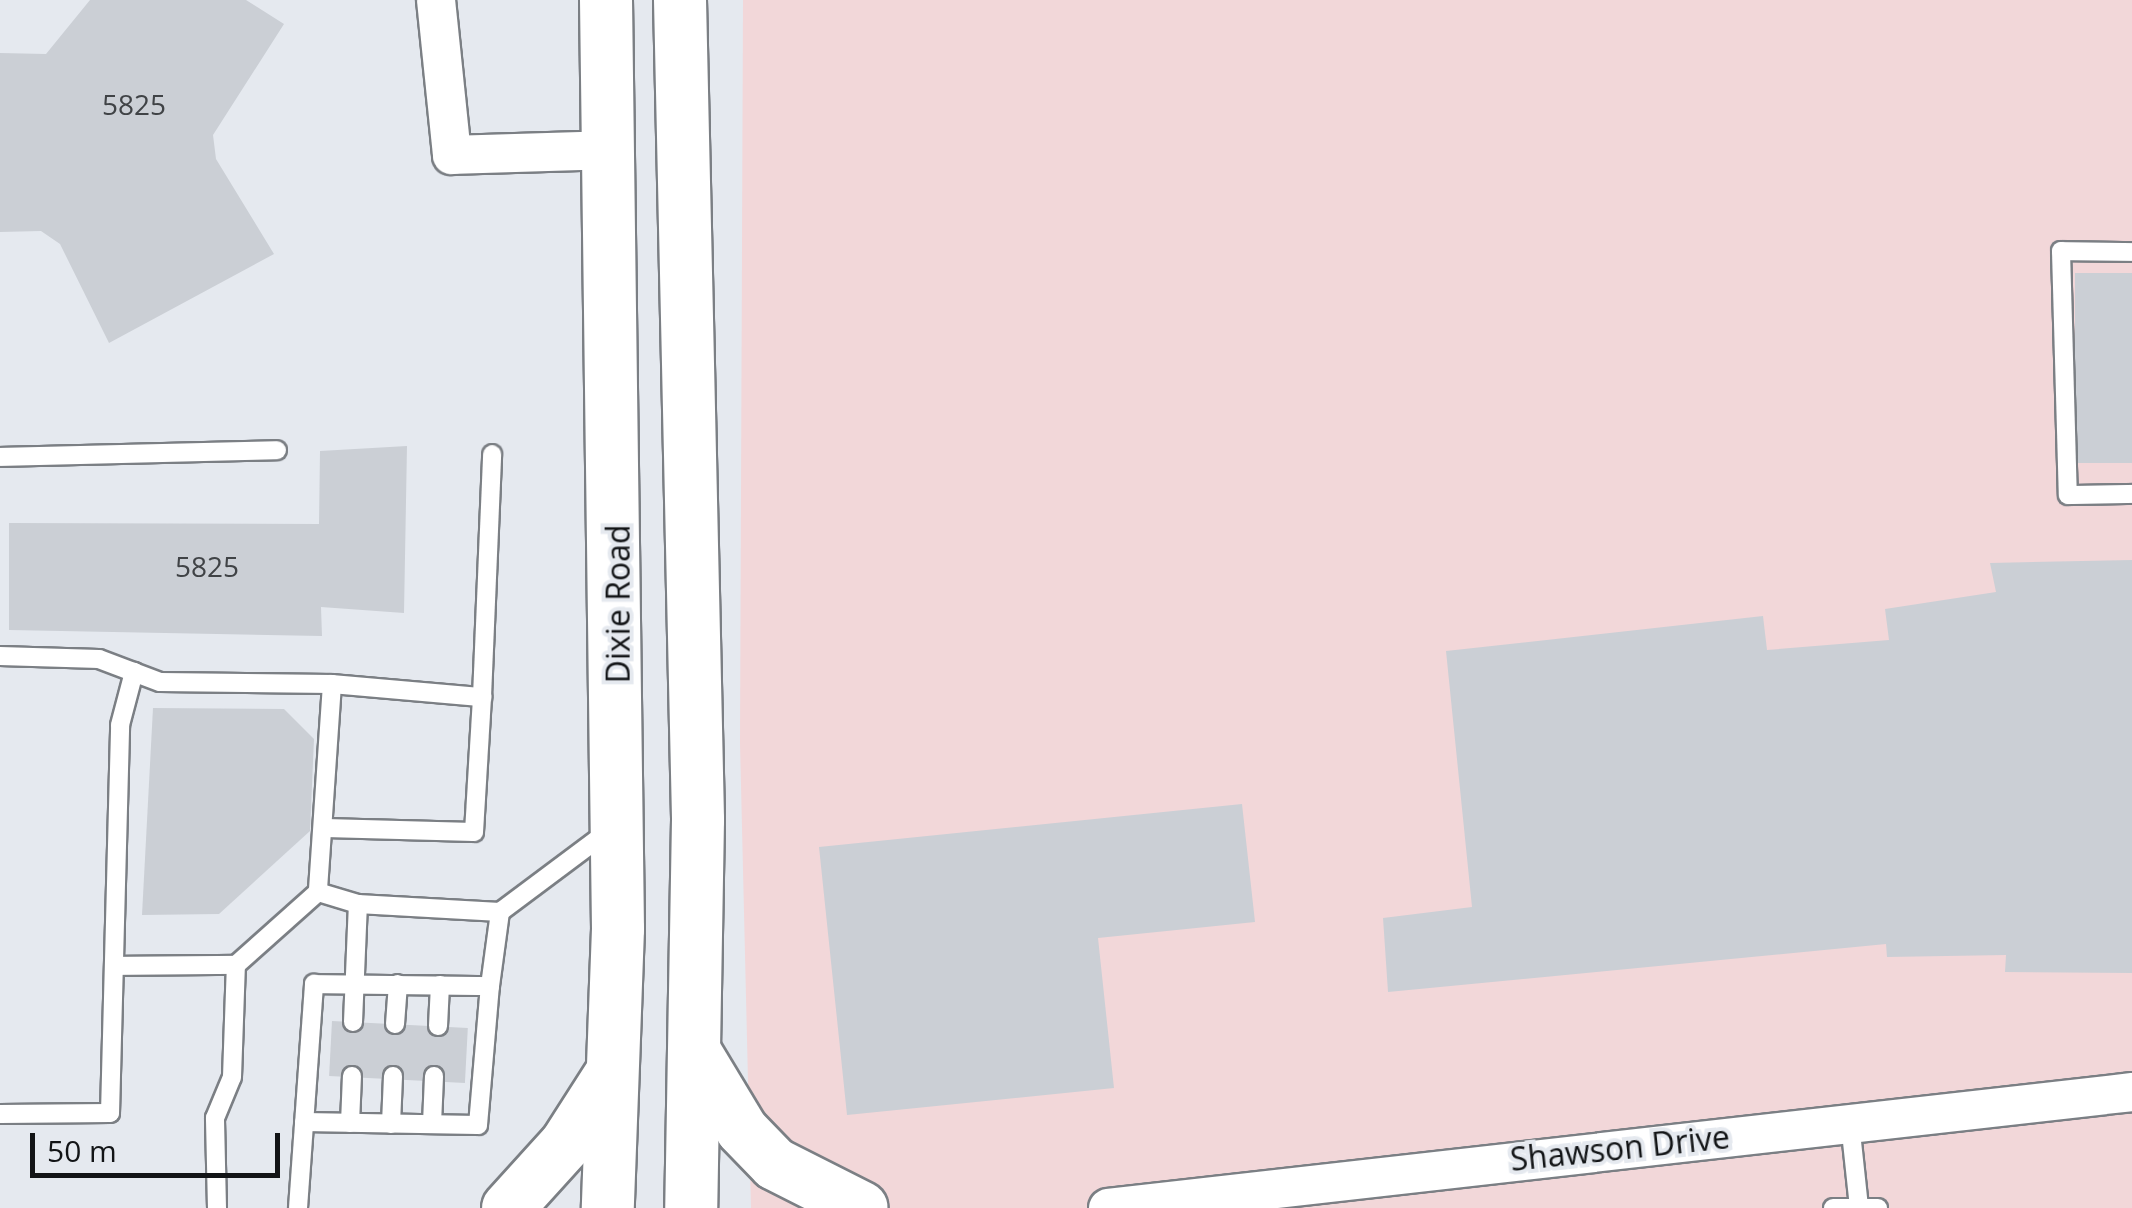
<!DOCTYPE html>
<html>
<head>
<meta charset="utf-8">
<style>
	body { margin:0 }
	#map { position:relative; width:2132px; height:1208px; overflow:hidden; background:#e5e9ef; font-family:"Open Sans",sans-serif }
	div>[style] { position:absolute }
	.industrial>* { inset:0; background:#f2d7d9 }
	.building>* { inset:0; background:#cbcfd5; transform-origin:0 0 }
	.roads { filter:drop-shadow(2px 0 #7b7f84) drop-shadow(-2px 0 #7b7f84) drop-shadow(0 2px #7b7f84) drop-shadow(0 -2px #7b7f84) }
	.lane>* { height:18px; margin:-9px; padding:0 9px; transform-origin:9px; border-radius:9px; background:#fff }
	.street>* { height:38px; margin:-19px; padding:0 19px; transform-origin:19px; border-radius:19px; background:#fff }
	.secondary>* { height:52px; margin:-26px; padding:0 26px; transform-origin:26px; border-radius:26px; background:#fff }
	span { translate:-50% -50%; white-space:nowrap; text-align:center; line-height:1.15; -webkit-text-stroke:8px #e5e9ef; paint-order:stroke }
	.number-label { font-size:28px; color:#404346 }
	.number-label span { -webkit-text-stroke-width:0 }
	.street-label { font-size:32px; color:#121416 }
	.scale { position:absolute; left:30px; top:1133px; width:250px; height:45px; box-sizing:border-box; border:5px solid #121416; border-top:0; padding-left:12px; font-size:30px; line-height:35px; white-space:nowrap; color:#121416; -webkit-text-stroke:8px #e5e9ef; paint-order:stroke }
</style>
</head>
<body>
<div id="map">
	<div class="industrial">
		<i style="clip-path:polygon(743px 0,2132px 0,2132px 1208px,751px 1208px,740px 743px)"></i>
	</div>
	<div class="building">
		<i style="clip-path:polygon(90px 0,246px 0,284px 24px,213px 135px,216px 159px,274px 254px,109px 343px,60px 244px,41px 231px,0 232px,0 53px,46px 54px)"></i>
		<i style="left:2132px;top:273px;width:190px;height:57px;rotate:90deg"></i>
		<i style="clip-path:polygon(407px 446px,404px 613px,321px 607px,322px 636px,9px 630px,9px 523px,319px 524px,320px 451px)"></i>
		<i style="clip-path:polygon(2132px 560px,2132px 973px,2005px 972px,2006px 955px,1887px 957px,1886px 944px,1388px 992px,1383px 918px,1472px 907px,1446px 651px,1763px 616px,1767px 650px,1889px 640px,1885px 609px,1996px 592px,1990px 563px)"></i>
		<i style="clip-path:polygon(153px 708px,284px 709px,314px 739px,310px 831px,219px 914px,142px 915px)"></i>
		<i style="clip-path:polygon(1242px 804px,1255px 922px,1098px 938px,1114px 1088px,847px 1115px,819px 847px)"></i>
		<i style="left:332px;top:1021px;width:136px;height:55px;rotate:3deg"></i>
	</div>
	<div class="roads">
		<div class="lane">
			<i style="left:2132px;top:252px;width:71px;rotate:-179.2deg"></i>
			<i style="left:2061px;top:251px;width:244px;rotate:88.4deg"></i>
			<i style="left:2068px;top:495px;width:64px;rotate:-0.9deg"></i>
			<i style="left:0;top:457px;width:277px;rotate:-1.4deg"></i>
			<i style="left:0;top:656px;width:99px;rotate:1.7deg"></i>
			<i style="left:99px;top:659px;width:65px;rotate:20.7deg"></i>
			<i style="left:160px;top:682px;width:172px;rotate:0.7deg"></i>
			<i style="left:332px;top:684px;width:208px;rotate:93.9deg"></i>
			<i style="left:318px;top:892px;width:42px;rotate:16.7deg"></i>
			<i style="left:358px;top:904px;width:142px;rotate:3.2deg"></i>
			<i style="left:500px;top:912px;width:134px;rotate:-36.8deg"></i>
			<i style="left:332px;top:684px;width:151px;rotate:5deg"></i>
			<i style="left:482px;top:697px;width:243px;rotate:-87.6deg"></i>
			<i style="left:325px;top:828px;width:149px;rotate:1.5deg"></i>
			<i style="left:474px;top:832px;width:135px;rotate:-86.6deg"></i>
			<i style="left:114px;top:966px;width:122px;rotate:-0.5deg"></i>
			<i style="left:353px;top:1022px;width:118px;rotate:-87.6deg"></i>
			<i style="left:395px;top:1024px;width:40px;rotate:-85.7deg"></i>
			<i style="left:438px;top:1026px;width:41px;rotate:-87.2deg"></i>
			<i style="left:0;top:1114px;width:110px;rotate:-0.5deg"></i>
			<i style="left:110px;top:1113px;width:388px;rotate:-88.5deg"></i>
			<i style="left:120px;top:725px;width:55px;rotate:-75.2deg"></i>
			<i style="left:304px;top:1122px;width:174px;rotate:1deg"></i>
			<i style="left:478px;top:1125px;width:140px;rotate:-85.1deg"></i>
			<i style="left:350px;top:1123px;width:47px;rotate:-87.6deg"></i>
			<i style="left:1850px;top:1123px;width:84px;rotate:83.9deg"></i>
			<i style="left:391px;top:1124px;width:48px;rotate:-87.6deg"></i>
			<i style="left:432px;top:1124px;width:48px;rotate:-87.6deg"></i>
			<i style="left:217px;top:1208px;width:90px;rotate:-91.3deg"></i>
			<i style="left:215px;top:1118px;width:44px;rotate:-67.5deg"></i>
			<i style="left:232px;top:1077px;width:112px;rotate:-88deg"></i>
			<i style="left:236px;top:965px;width:110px;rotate:-41.7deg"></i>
			<i style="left:298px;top:1208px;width:225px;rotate:-85.9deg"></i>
			<i style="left:314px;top:984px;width:176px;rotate:0.7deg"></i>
			<i style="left:490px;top:986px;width:75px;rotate:-82.3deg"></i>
			<i style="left:1833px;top:1208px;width:45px"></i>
		</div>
		<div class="street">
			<i style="left:436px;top:0;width:156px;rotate:84.1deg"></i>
			<i style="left:452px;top:155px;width:159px;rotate:-1.8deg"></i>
			<i style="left:1108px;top:1208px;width:1031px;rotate:-6.46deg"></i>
		</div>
		<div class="secondary">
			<i style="left:606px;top:0;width:929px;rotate:89.26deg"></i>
			<i style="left:618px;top:929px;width:279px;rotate:92.1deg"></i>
			<i style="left:680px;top:0;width:820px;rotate:88.74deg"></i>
			<i style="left:698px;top:820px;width:388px;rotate:91deg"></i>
			<i style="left:695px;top:1052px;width:91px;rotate:58.9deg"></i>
			<i style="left:742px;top:1130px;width:47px;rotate:45.9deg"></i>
			<i style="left:775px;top:1164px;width:97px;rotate:26.8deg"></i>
			<i style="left:508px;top:1208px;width:86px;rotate:-47.8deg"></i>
			<i style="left:566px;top:1144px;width:85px;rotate:-57.4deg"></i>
		</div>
	</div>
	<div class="number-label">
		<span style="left:134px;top:104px">5825</span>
		<span style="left:207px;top:566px">5825</span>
	</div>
	<div class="street-label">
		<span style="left:618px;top:604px;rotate:-90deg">Dixie Road</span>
		<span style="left:1620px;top:1148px;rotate:-6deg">Shawson Drive</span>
	</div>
	<div class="scale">50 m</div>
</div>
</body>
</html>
